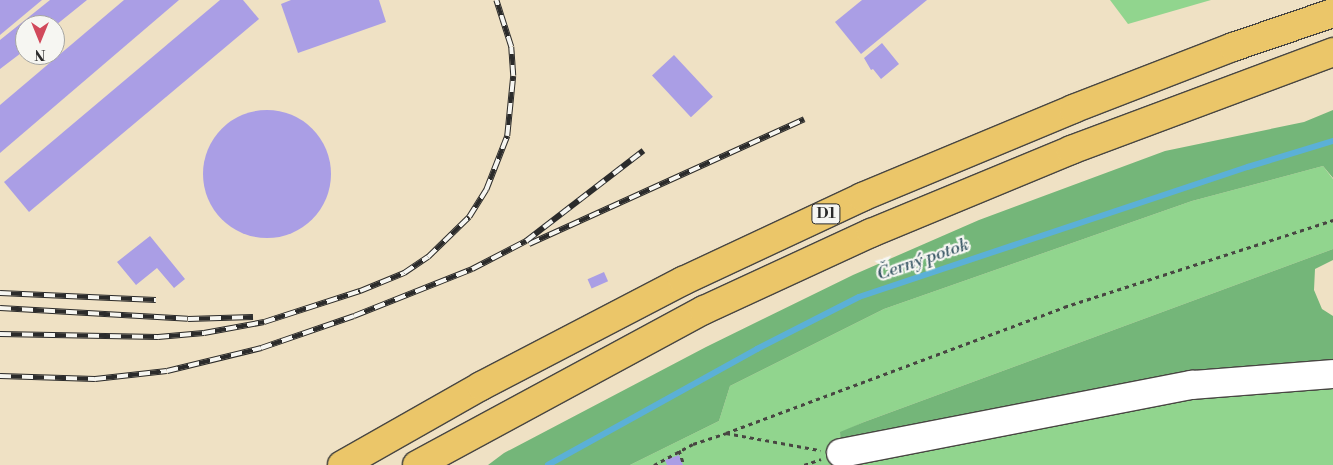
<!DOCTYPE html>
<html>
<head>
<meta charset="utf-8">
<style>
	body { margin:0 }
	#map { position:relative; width:1333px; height:465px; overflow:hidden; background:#efe1c4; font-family:"Libre Bodoni",serif }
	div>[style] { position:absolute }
	.green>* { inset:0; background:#91d58e }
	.forest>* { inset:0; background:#74b679 }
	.stream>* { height:5.5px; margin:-2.75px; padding:0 2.75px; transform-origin:2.75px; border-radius:2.75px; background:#5bb0d7 }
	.building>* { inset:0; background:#aa9ee5; transform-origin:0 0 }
	.round { border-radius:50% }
	.path>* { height:3px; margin-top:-1.5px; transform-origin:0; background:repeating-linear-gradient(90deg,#484642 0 4px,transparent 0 8px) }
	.roads { filter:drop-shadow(1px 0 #484642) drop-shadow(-1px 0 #484642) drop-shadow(0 1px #484642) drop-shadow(0 -1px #484642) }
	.minor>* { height:28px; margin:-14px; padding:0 14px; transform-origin:14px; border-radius:14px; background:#fff }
	.highway>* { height:28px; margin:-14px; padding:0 14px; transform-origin:14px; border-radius:14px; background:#ebc669 }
	.rail>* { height:5.5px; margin-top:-2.75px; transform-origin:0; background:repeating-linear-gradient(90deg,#f6f6f2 0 11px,#2b2b2b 0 22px); box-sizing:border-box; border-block:1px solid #2b2b2b }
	span { translate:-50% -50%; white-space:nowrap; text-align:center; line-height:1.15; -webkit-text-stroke:4.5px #f6f6f2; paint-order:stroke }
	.shield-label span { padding:1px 4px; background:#f6f6f2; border:1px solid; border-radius:4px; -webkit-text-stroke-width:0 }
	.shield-label { font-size:15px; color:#2b2b2b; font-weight:700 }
	.water-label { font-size:18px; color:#3c5a67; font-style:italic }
	.north { position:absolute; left:15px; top:15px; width:50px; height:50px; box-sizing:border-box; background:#f6f6f2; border:1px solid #a5a5a2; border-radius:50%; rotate:180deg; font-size:14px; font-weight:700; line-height:20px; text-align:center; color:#2b2b2b }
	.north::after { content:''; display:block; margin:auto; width:18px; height:22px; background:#d1495b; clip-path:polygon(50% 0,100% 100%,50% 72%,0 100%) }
</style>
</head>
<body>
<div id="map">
	<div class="green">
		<i style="clip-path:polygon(1110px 0,1211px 0,1128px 24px)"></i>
		<i style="clip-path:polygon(1323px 166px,1333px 179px,1333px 249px,864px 422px,840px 433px,841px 453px,1333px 374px,1333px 465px,630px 465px,719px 421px,730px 386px,884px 309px,1192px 201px)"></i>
	</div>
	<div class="forest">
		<i style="clip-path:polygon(1333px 110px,1333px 178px,1323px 166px,1192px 201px,884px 309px,730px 386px,719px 421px,630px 465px,488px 465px,504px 453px,706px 347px,853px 275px,979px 220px,1165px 151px,1304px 122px)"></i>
		<i style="clip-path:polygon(1333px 249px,1333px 260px,1315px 269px,1314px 290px,1322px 309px,1333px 316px,1333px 374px,841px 453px,840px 432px,864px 422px)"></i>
	</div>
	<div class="stream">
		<i style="left:548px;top:465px;width:239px;rotate:-29deg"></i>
		<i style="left:757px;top:349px;width:114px;rotate:-27deg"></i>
		<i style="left:859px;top:297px;width:410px;rotate:-18.5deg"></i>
		<i style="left:1248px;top:167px;width:89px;rotate:-17deg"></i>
	</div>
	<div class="building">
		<i style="clip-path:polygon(0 0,42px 0,0 35px)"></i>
		<i style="clip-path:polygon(50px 0,87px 0,56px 25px,25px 25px,25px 50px,0 69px,0 40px)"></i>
		<i style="clip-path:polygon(124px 0,179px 0,0 153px,0 105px)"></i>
		<i style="clip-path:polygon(220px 0,243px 0,259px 19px,29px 212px,4px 182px)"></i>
		<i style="clip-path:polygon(291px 0,379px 0,386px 22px,298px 53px,281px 4px)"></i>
		<i style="clip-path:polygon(862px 0,927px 0,861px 54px,835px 22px)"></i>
		<i style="clip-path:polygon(882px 43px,899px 64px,881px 79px,873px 69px,871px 70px,864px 58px)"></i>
		<i style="left:674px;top:55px;width:57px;height:30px;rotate:47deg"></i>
		<i class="round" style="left:203px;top:110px;width:128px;height:128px"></i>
		<i style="clip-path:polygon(150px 236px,185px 279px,174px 288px,157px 268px,136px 285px,117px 262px)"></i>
		<i style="left:604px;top:272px;width:10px;height:18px;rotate:66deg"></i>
		<i style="clip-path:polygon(679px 455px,683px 465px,667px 465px,665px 460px)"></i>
	</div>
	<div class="path">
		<i style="left:726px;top:433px;width:361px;rotate:-20.4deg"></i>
		<i style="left:1064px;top:307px;width:283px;rotate:-17.9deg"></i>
		<i style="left:679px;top:450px;width:16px;rotate:72deg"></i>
		<i style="left:654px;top:465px;width:44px;rotate:-28.3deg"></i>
		<i style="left:693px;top:444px;width:35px;rotate:-18deg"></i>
		<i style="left:726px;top:433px;width:96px;rotate:10.3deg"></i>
		<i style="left:804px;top:465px;width:18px;rotate:-19deg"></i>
	</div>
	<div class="roads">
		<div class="minor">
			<i style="left:841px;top:453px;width:358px;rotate:-11deg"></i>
			<i style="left:1192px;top:385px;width:141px;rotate:-4.5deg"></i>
		</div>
		<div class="highway">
			<i style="left:342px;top:465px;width:160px;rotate:-29.6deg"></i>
			<i style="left:481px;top:386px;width:228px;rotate:-27.5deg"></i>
			<i style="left:683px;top:281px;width:198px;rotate:-25.1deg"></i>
			<i style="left:862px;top:197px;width:229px;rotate:-22.6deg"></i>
			<i style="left:1073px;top:109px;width:172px;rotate:-21.2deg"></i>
			<i style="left:1233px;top:47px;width:106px;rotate:-18.8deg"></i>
			<i style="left:417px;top:465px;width:326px;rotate:-28.4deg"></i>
			<i style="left:704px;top:310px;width:184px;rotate:-24.8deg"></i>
			<i style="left:871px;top:233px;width:217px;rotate:-22.5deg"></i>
			<i style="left:1071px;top:150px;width:280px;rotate:-20.5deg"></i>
		</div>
	</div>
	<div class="rail">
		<i style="left:529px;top:244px;width:302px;rotate:-24.4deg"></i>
		<i style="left:0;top:293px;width:156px;rotate:2.6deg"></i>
		<i style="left:0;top:308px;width:188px;rotate:3.3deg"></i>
		<i style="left:188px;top:319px;width:65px;rotate:-1.8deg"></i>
		<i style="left:0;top:334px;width:158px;rotate:1.1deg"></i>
		<i style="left:158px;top:337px;width:46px;rotate:-5deg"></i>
		<i style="left:204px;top:333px;width:61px;rotate:-10.4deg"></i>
		<i style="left:264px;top:322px;width:101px;rotate:-17.9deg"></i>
		<i style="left:360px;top:291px;width:48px;rotate:-22.2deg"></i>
		<i style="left:404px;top:273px;width:29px;rotate:-34deg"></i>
		<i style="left:428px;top:257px;width:57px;rotate:-44.3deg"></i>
		<i style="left:469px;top:217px;width:32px;rotate:-58deg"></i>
		<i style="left:486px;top:190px;width:58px;rotate:-68.7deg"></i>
		<i style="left:507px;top:136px;width:60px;rotate:-84.3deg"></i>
		<i style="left:513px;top:76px;width:29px;rotate:-94deg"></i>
		<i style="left:511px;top:47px;width:49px;rotate:-107.7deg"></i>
		<i style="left:0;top:376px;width:95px;rotate:1.8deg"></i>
		<i style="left:95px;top:379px;width:72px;rotate:-6.3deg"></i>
		<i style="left:167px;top:371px;width:97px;rotate:-13.7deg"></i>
		<i style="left:261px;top:348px;width:98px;rotate:-19deg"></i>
		<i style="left:354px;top:316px;width:127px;rotate:-21.7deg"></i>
		<i style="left:472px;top:269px;width:61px;rotate:-27.4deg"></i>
		<i style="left:526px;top:241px;width:148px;rotate:-37.6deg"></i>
	</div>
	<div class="shield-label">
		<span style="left:826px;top:214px">D1</span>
	</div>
	<div class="water-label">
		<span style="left:923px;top:260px;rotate:-19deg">Černý potok</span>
	</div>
	<div class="north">N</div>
</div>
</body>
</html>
